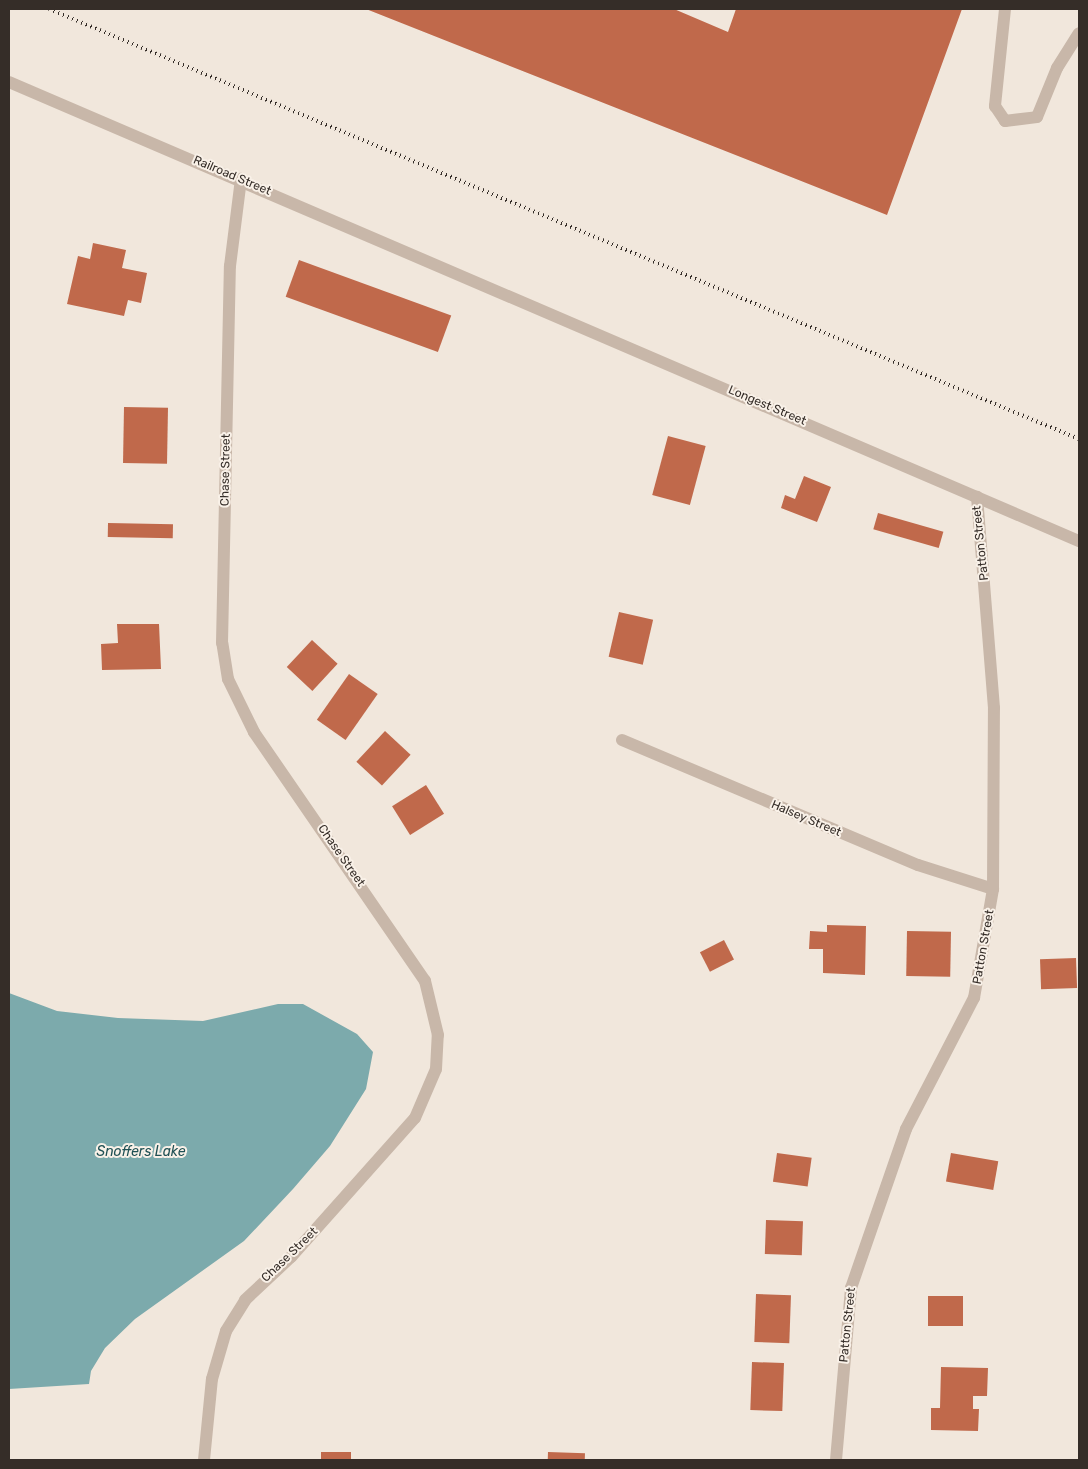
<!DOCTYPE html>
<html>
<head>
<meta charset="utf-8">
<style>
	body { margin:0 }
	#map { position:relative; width:1088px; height:1469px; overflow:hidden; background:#f1e7dc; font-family:Rubik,sans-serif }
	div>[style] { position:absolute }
	.water>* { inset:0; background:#7caaac }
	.building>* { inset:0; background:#c0694b; transform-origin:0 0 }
	.lane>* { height:12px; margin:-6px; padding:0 6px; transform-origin:6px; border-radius:6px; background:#c8b7a9 }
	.street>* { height:12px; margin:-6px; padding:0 6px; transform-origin:6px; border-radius:6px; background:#c8b7a9 }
	.rail>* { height:4px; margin-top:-2px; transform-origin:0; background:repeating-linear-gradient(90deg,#352d28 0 1px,transparent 0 5px) }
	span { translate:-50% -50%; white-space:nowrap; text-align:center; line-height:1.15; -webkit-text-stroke:4px #f9f1e8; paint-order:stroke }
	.street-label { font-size:12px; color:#352d28 }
	.water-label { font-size:14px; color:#205155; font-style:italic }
	.frame { position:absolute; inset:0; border:10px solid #352d28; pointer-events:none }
</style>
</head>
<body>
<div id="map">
	<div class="water">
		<i style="clip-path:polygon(9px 993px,57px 1011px,118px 1018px,203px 1021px,278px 1004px,303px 1004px,357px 1034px,373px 1052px,366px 1089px,330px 1146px,293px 1189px,244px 1241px,135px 1319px,105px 1348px,91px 1371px,89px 1384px,9px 1389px)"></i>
	</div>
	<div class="building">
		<i style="clip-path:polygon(366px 9px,674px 9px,728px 32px,736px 9px,962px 9px,887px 215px)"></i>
		<i style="clip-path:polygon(93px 243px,126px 250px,122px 268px,147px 273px,141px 303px,128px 300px,124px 316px,67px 304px,78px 256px,90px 259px)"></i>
		<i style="left:299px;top:260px;width:162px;height:39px;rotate:20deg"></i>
		<i style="left:124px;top:407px;width:44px;height:56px;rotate:1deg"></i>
		<i style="left:668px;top:436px;width:39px;height:61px;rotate:15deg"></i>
		<i style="clip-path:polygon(804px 476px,831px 487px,817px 522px,781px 508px,785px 495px,795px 499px)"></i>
		<i style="left:878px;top:513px;width:68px;height:17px;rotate:16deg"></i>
		<i style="left:108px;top:523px;width:65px;height:14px;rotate:1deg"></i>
		<i style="left:619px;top:612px;width:35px;height:46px;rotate:13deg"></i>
		<i style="clip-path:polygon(117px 624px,159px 624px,161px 669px,102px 670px,101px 644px,118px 643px)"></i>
		<i style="left:312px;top:640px;width:35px;height:37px;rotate:43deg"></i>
		<i style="left:349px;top:674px;width:35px;height:56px;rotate:35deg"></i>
		<i style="left:385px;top:731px;width:35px;height:42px;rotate:43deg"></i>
		<i style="left:426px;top:785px;width:34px;height:40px;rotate:58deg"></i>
		<i style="clip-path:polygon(827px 925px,866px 926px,865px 975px,823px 973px,823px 949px,809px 949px,810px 931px,827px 932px)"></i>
		<i style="left:907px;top:931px;width:44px;height:45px;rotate:1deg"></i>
		<i style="left:724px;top:940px;width:22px;height:27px;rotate:63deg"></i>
		<i style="left:1076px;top:958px;width:30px;height:36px;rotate:88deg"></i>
		<i style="left:777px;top:1153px;width:35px;height:29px;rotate:8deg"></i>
		<i style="left:951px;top:1153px;width:48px;height:29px;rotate:10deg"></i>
		<i style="left:766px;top:1220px;width:37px;height:34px;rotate:2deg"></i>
		<i style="left:756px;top:1294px;width:35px;height:48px;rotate:2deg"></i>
		<i style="left:928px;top:1296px;width:35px;height:30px"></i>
		<i style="left:752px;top:1362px;width:32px;height:48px;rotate:2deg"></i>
		<i style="clip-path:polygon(941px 1367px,988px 1368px,987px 1396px,973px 1396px,973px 1409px,979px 1409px,978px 1431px,931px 1430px,931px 1408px,940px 1408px)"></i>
		<i style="left:321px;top:1452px;width:30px;height:8px"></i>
		<i style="left:548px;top:1452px;width:37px;height:8px;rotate:2deg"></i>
	</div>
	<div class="lane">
		<i style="left:1005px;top:9px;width:98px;rotate:95.9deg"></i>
		<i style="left:995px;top:106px;width:18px;rotate:56deg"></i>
		<i style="left:1005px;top:121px;width:32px;rotate:-7deg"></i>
		<i style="left:1037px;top:117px;width:53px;rotate:-67.8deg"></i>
		<i style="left:1057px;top:68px;width:41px;rotate:-57.8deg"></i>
	</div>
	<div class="street">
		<i style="left:9px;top:82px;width:1164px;rotate:23.22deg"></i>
		<i style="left:622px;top:740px;width:321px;rotate:22.9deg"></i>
		<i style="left:918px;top:865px;width:79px;rotate:17.7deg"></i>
		<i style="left:204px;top:1460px;width:81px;rotate:-84.4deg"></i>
		<i style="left:212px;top:1379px;width:50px;rotate:-73.7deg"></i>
		<i style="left:226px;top:1331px;width:36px;rotate:-58deg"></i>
		<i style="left:245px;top:1300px;width:63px;rotate:-43.1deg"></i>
		<i style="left:291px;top:1257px;width:186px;rotate:-48.3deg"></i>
		<i style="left:415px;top:1118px;width:53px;rotate:-66.8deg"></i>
		<i style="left:436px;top:1069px;width:34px;rotate:-87deg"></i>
		<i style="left:438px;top:1035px;width:56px;rotate:-103.5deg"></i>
		<i style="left:425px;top:981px;width:302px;rotate:-124.5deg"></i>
		<i style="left:254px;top:732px;width:59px;rotate:-116.1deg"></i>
		<i style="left:228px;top:679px;width:36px;rotate:-99deg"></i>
		<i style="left:222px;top:643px;width:377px;rotate:-88.8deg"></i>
		<i style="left:230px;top:266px;width:88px;rotate:-82.8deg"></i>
		<i style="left:836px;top:1460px;width:173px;rotate:-85deg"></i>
		<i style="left:851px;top:1288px;width:168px;rotate:-70.9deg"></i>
		<i style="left:906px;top:1129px;width:148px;rotate:-62.6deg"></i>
		<i style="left:974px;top:998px;width:111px;rotate:-80.1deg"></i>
		<i style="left:993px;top:889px;width:181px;rotate:-89.7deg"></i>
		<i style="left:994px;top:708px;width:212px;rotate:-94.6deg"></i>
	</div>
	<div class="rail">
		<i style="left:49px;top:9px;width:1116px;rotate:22.66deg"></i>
	</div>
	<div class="street-label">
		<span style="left:232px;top:176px;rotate:23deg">Railroad Street</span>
		<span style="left:767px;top:406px;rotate:23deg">Longest Street</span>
		<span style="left:226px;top:470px;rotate:-89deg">Chase Street</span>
		<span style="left:981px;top:543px;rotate:-96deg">Patton Street</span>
		<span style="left:806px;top:819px;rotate:23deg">Halsey Street</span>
		<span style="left:341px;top:856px;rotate:55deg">Chase Street</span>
		<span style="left:984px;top:947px;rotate:-80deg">Patton Street</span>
		<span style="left:290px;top:1255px;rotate:-44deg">Chase Street</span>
		<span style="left:848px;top:1325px;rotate:-84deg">Patton Street</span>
	</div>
	<div class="water-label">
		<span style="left:141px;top:1152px">Snoffers Lake</span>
	</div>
	<div class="frame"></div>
</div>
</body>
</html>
